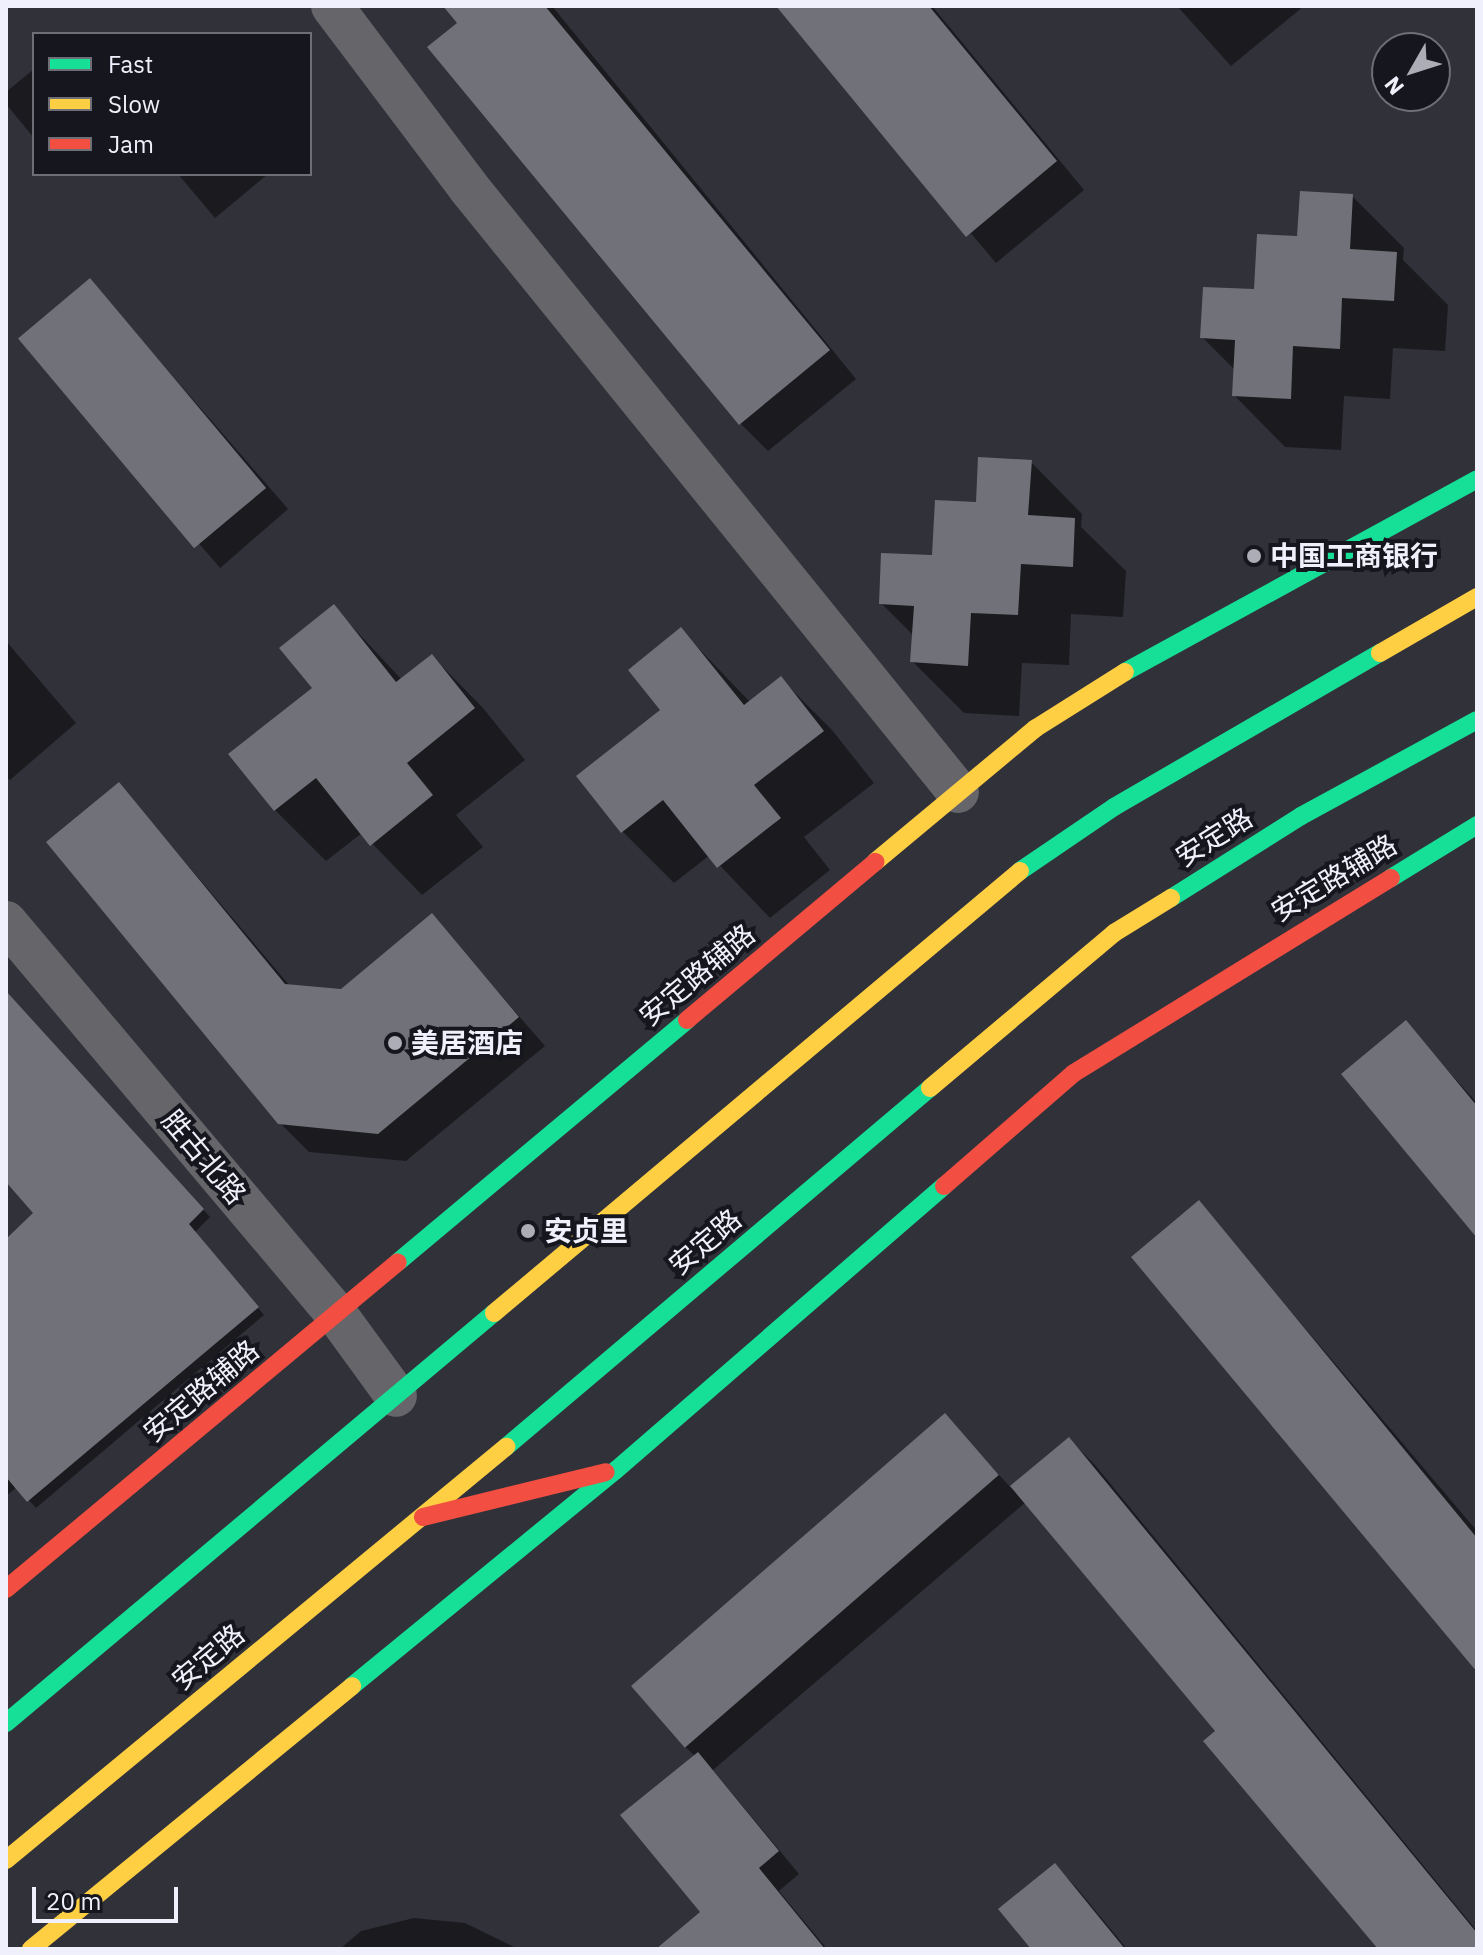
<!DOCTYPE html>
<html>
<head>
<meta charset="utf-8">
<style>
	body { margin:0 }
	#map { position:relative; width:1483px; height:1955px; overflow:hidden; background:#31313a; font-family:"IBM Plex Sans","Noto Sans SC",sans-serif }
	div>[style] { position:absolute }
	.shadow>* { inset:0; background:#0007; transform-origin:0 0 }
	.building>* { inset:0; background:#717179; transform-origin:0 0 }
	.street>* { height:42px; margin:-21px; padding:0 21px; transform-origin:21px; border-radius:21px; background:#65656a }
	.fast>* { height:18px; margin:-9px; padding:0 9px; transform-origin:9px; border-radius:9px; background:#16e098 }
	.slow>* { height:18px; margin:-9px; padding:0 9px; transform-origin:9px; border-radius:9px; background:#ffcf43 }
	.jam>* { height:18px; margin:-9px; padding:0 9px; transform-origin:9px; border-radius:9px; background:#f24e42 }
	.dots>* { width:22px; height:22px; translate:-50% -50%; box-sizing:border-box; border:4px solid #16171e; border-radius:50% }
	span { translate:-50% -50%; white-space:nowrap; text-align:center; line-height:1.15; -webkit-text-stroke:8px #16171e; paint-order:stroke }
	.poi-label { font-size:28px; color:#eff0fb; font-weight:700 }
	.left { translate:0 -50%; text-align:left }
	.street-label { font-size:28px; color:#eff0fb }
	.frame { position:absolute; inset:0; border:8px solid #eff0fb; pointer-events:none }
	.legend { position:absolute; left:32px; top:32px; width:280px; height:144px; box-sizing:border-box; background:#16171e; border:2px solid #6d6e76; margin:0; padding:10px 14px; list-style:none; font-size:24px; color:#eff0fb }
	.legend li { display:flex; align-items:center; gap:16px; height:40px }
	.legend b { width:40px; border:2px solid #6d6e76 }
	.north { position:absolute; left:1371px; top:32px; width:80px; height:80px; box-sizing:border-box; background:#16171e; border:2px solid #6d6e76; border-radius:50%; rotate:231deg; font-size:22px; font-weight:700; line-height:32px; text-align:center; color:#eff0fb }
	.north::after { content:''; display:block; margin:auto; width:28px; height:36px; background:#acadb7; clip-path:polygon(50% 0,100% 100%,50% 72%,0 100%) }
	.scale { position:absolute; left:32px; top:1887px; width:146px; height:36px; box-sizing:border-box; border:4px solid #eff0fb; border-top:0; padding-left:10px; font-size:24px; line-height:28px; white-space:nowrap; color:#eff0fb; -webkit-text-stroke:6px #16171e; paint-order:stroke }
</style>
</head>
<body>
<div id="map">
	<div class="shadow">
		<i style="clip-path:polygon(446px 6px,552px 6px,856px 379px,768px 451px,740px 423px)"></i>
		<i style="clip-path:polygon(779px 6px,932px 6px,1084px 190px,996px 263px)"></i>
		<i style="clip-path:polygon(1177px 6px,1304px 6px,1231px 66px)"></i>
		<i style="clip-path:polygon(34px 69px,34px 138px,6px 104px,6px 92px)"></i>
		<i style="clip-path:polygon(178px 174px,268px 174px,215px 218px)"></i>
		<i style="clip-path:polygon(1352px 196px,1404px 248px,1403px 260px,1448px 305px,1445px 351px,1393px 348px,1390px 399px,1344px 396px,1341px 450px,1285px 447px,1234px 395px,1235px 370px,1202px 337px,1256px 291px,1299px 238px)"></i>
		<i style="left:90px;top:281px;width:302px;height:90px;rotate:49deg"></i>
		<i style="clip-path:polygon(1031px 462px,1082px 514px,1081px 527px,1126px 571px,1123px 617px,1071px 614px,1069px 665px,1022px 663px,1019px 716px,964px 713px,912px 661px,914px 636px,881px 603px,934px 557px,977px 504px)"></i>
		<i style="clip-path:polygon(334px 607px,402px 680px,432px 656px,483px 708px,525px 760px,456px 815px,483px 847px,422px 895px,362px 833px,326px 861px,275px 810px,315px 688px)"></i>
		<i style="clip-path:polygon(681px 630px,750px 702px,780px 678px,832px 730px,874px 783px,804px 837px,830px 870px,770px 918px,710px 855px,674px 883px,623px 832px,579px 777px,662px 711px)"></i>
		<i style="clip-path:polygon(6px 641px,76px 723px,10px 780px,6px 777px)"></i>
		<i style="clip-path:polygon(119px 784px,290px 986px,341px 991px,432px 916px,545px 1046px,406px 1161px,309px 1152px,280px 1123px)"></i>
		<i style="clip-path:polygon(6px 993px,210px 1217px,195px 1232px,264px 1315px,36px 1508px,17px 1487px,6px 1496px,6px 1242px,36px 1213px,6px 1179px)"></i>
		<i style="clip-path:polygon(1405px 1023px,1477px 1103px,1477px 1235px)"></i>
		<i style="clip-path:polygon(1199px 1203px,1477px 1531px,1477px 1672px)"></i>
		<i style="clip-path:polygon(944px 1415px,1011px 1488px,1069px 1439px,1095px 1465px,1477px 1931px,1477px 1949px,1380px 1949px,1218px 1731px,1026px 1502px,713px 1770px,799px 1874px,779px 1891px,827px 1949px,696px 1949px,703px 1912px,695px 1756px,682px 1744px)"></i>
		<i style="clip-path:polygon(1054px 1865px,1076px 1887px,1127px 1949px,1034px 1949px)"></i>
		<i style="clip-path:polygon(414px 1918px,465px 1923px,518px 1949px,340px 1949px,361px 1931px)"></i>
	</div>
	<div class="building">
		<i style="clip-path:polygon(443px 6px,545px 6px,830px 350px,739px 425px,427px 47px,457px 23px)"></i>
		<i style="clip-path:polygon(776px 6px,929px 6px,1057px 161px,966px 237px)"></i>
		<i style="clip-path:polygon(1300px 191px,1353px 194px,1350px 249px,1397px 252px,1394px 301px,1342px 298px,1340px 349px,1293px 346px,1291px 399px,1232px 396px,1235px 340px,1200px 338px,1203px 287px,1254px 289px,1257px 234px,1297px 236px)"></i>
		<i style="left:90px;top:278px;width:274px;height:94px;rotate:50deg"></i>
		<i style="clip-path:polygon(978px 457px,1032px 460px,1028px 515px,1075px 518px,1073px 567px,1021px 564px,1018px 615px,971px 613px,968px 666px,910px 662px,914px 606px,879px 604px,881px 553px,932px 555px,935px 500px,976px 502px)"></i>
		<i style="clip-path:polygon(334px 604px,396px 682px,432px 654px,475px 708px,407px 763px,433px 795px,370px 846px,316px 778px,274px 811px,228px 754px,312px 688px,279px 648px)"></i>
		<i style="clip-path:polygon(681px 627px,744px 705px,781px 676px,824px 731px,754px 785px,781px 818px,717px 868px,663px 800px,621px 833px,576px 776px,660px 710px,628px 670px)"></i>
		<i style="clip-path:polygon(119px 782px,285px 984px,341px 989px,432px 913px,519px 1017px,378px 1134px,278px 1124px,46px 842px)"></i>
		<i style="clip-path:polygon(6px 991px,204px 1209px,189px 1224px,259px 1307px,27px 1502px,6px 1477px,6px 1239px,33px 1213px,6px 1182px)"></i>
		<i style="clip-path:polygon(1406px 1020px,1477px 1106px,1477px 1238px,1341px 1074px)"></i>
		<i style="clip-path:polygon(1199px 1200px,1477px 1538px,1477px 1672px,1131px 1257px)"></i>
		<i style="left:945px;top:1413px;width:82px;height:416px;rotate:49deg"></i>
		<i style="clip-path:polygon(1069px 1437px,1477px 1933px,1477px 1949px,1378px 1949px,1203px 1741px,1215px 1731px,1010px 1486px)"></i>
		<i style="clip-path:polygon(698px 1752px,779px 1851px,759px 1868px,825px 1949px,656px 1949px,700px 1912px,620px 1815px)"></i>
		<i style="clip-path:polygon(1055px 1863px,1125px 1949px,1031px 1949px,998px 1909px)"></i>
	</div>
	<div class="street">
		<i style="left:332px;top:6px;width:228px;rotate:53deg"></i>
		<i style="left:469px;top:188px;width:777px;rotate:51.01deg"></i>
		<i style="left:6px;top:922px;width:514px;rotate:49.89deg"></i>
		<i style="left:337px;top:1315px;width:100px;rotate:53.9deg"></i>
	</div>
	<div class="fast">
		<i style="left:1125px;top:672px;width:401px;rotate:-28.7deg"></i>
		<i style="left:1020px;top:871px;width:114px;rotate:-34.2deg"></i>
		<i style="left:1114px;top:807px;width:307px;rotate:-30.1deg"></i>
		<i style="left:1391px;top:878px;width:101px;rotate:-31.6deg"></i>
		<i style="left:1171px;top:898px;width:154px;rotate:-32.2deg"></i>
		<i style="left:1301px;top:816px;width:200px;rotate:-28.6deg"></i>
		<i style="left:398px;top:1262px;width:377px;rotate:-39.9deg"></i>
		<i style="left:506px;top:1447px;width:556px;rotate:-40.25deg"></i>
		<i style="left:352px;top:1686px;width:341px;rotate:-39.3deg"></i>
		<i style="left:616px;top:1470px;width:434px;rotate:-40.9deg"></i>
		<i style="left:6px;top:1723px;width:637px;rotate:-40.04deg"></i>
	</div>
	<div class="slow">
		<i style="left:1380px;top:653px;width:112px;rotate:-30deg"></i>
		<i style="left:875px;top:862px;width:209px;rotate:-39.8deg"></i>
		<i style="left:1036px;top:728px;width:105px;rotate:-32.2deg"></i>
		<i style="left:930px;top:1088px;width:241px;rotate:-40.1deg"></i>
		<i style="left:1114px;top:933px;width:67px;rotate:-31.6deg"></i>
		<i style="left:494px;top:1313px;width:687px;rotate:-40.04deg"></i>
		<i style="left:6px;top:1860px;width:649px;rotate:-39.56deg"></i>
		<i style="left:31px;top:1949px;width:415px;rotate:-39.3deg"></i>
	</div>
	<div class="jam">
		<i style="left:687px;top:1020px;width:246px;rotate:-40deg"></i>
		<i style="left:944px;top:1186px;width:172px;rotate:-41deg"></i>
		<i style="left:1074px;top:1073px;width:372px;rotate:-31.6deg"></i>
		<i style="left:423px;top:1517px;width:188px;rotate:-13.8deg"></i>
		<i style="left:6px;top:1589px;width:510px;rotate:-39.83deg"></i>
	</div>
	<div class="dots">
		<i style="left:1254px;top:556px;background:#acadb7"></i>
		<i style="left:395px;top:1043px;background:#acadb7"></i>
		<i style="left:528px;top:1231px;background:#acadb7"></i>
	</div>
	<div class="poi-label">
		<span class="left" style="left:1270px;top:556px">中国工商银行</span>
		<span class="left" style="left:411px;top:1043px">美居酒店</span>
		<span class="left" style="left:544px;top:1231px">安贞里</span>
	</div>
	<div class="street-label">
		<span style="left:1214px;top:837px;rotate:-32deg">安定路</span>
		<span style="left:1334px;top:878px;rotate:-31deg">安定路辅路</span>
		<span style="left:697px;top:975px;rotate:-40deg">安定路辅路</span>
		<span style="left:204px;top:1157px;rotate:50deg">胜古北路</span>
		<span style="left:705px;top:1242px;rotate:-40deg">安定路</span>
		<span style="left:201px;top:1391px;rotate:-40deg">安定路辅路</span>
		<span style="left:208px;top:1657px;rotate:-40deg">安定路</span>
	</div>
	<div class="frame"></div>
	<ul class="legend">
	<li><b style="height:10px;background:#16e098"></b>Fast</li>
	<li><b style="height:10px;background:#ffcf43"></b>Slow</li>
	<li><b style="height:10px;background:#f24e42"></b>Jam</li>
	</ul>
	<div class="north">N</div>
	<div class="scale">20 m</div>
</div>
</body>
</html>
